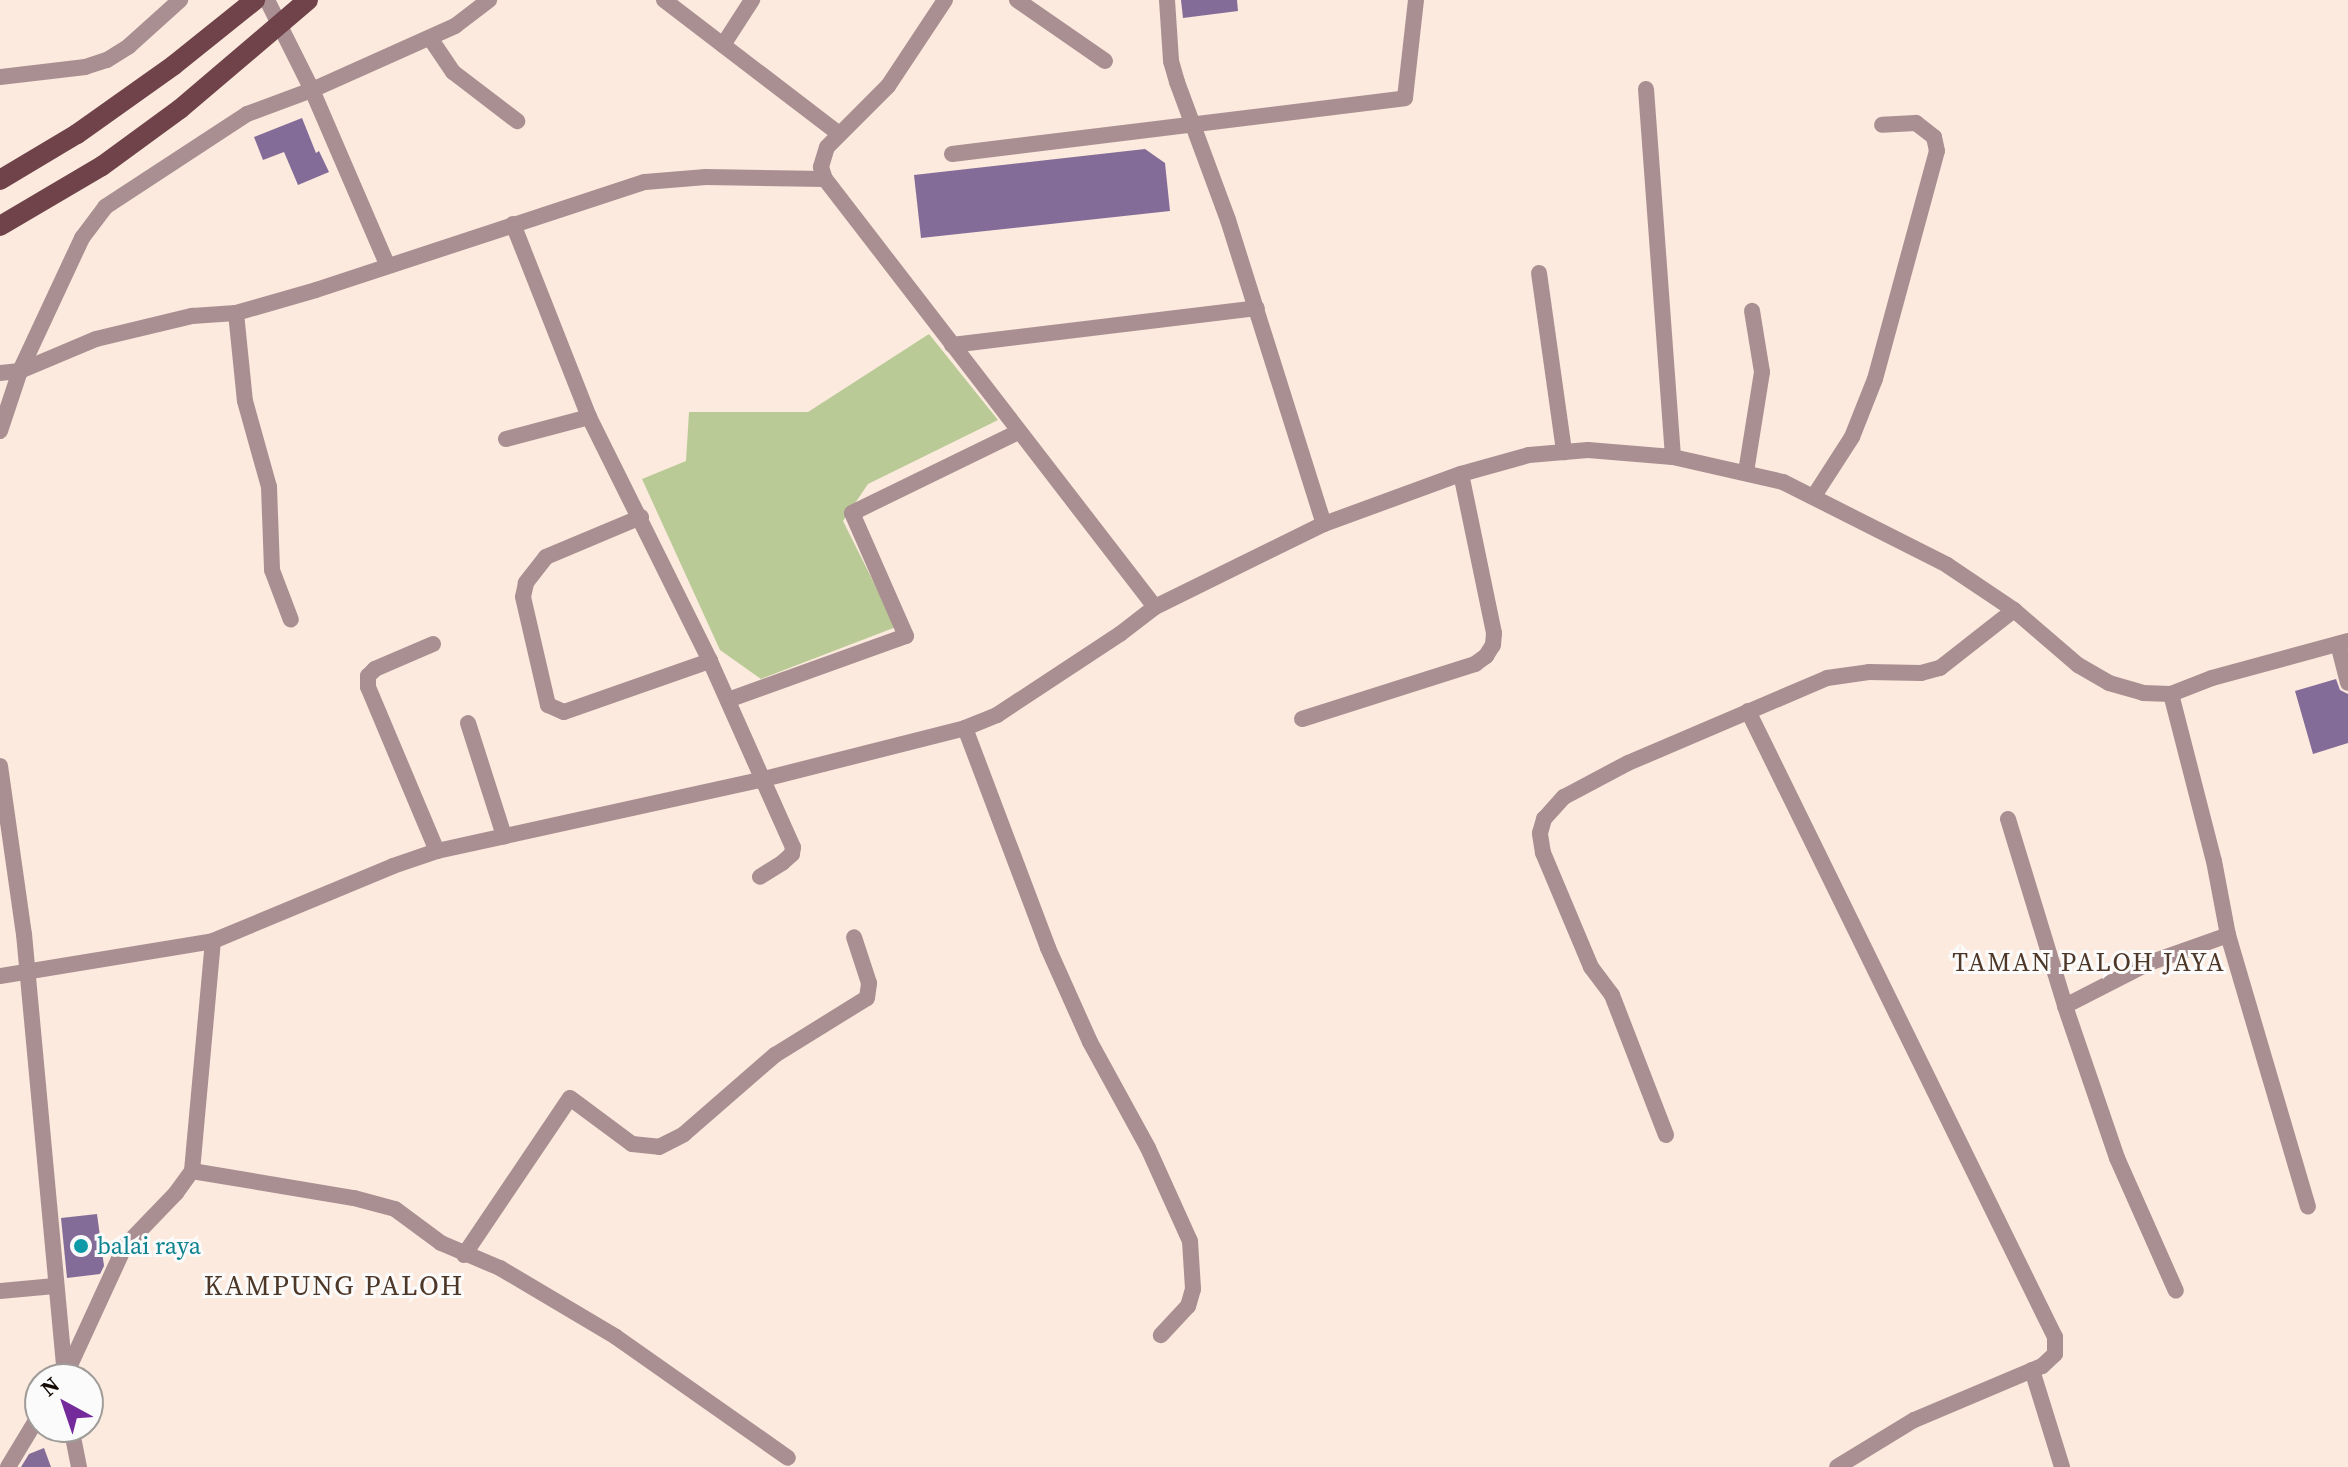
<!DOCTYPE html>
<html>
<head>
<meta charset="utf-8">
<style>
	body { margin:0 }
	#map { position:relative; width:2348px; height:1467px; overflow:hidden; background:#fbeadd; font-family:"Source Serif 4",serif }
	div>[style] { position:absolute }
	.green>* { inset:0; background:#baca96 }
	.building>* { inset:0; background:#846c99 }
	.minor>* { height:16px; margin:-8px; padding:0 8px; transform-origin:8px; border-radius:8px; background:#aa8f92 }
	.primary>* { height:20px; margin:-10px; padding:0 10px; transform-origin:10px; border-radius:10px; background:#6f4349 }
	.primary-bridge>* { height:20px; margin:-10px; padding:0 10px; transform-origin:10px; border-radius:10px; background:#6f4349 }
	.dots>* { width:22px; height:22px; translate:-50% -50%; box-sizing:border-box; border:4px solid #fbfbfb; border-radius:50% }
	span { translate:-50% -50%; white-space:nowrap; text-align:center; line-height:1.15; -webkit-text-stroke:6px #fbfbfb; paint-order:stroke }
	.culture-label { font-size:24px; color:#0d838f }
	.left { translate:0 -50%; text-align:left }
	.neighbourhood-label { font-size:26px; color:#4e3726; letter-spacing:2px }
	.quarter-label { font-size:28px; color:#4e3726; letter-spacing:2px }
	.north { position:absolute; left:24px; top:1363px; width:80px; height:80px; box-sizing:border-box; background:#fbfbfb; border:2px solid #9f9b99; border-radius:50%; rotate:320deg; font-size:22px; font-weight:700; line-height:32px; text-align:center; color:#150c06 }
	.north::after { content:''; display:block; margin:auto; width:28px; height:36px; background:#752a9c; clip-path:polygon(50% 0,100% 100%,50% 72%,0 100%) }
</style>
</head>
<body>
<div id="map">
	<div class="green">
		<i style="clip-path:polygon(929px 334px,998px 420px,868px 484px,843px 521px,896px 627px,761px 679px,720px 650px,642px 479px,686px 461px,689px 412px,808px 412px)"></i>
	</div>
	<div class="building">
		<i style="clip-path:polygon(1181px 0,1237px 0,1238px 11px,1183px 18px)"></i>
		<i style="clip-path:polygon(302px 118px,316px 153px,319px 151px,329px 172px,298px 185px,284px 152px,263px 160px,254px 137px)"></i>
		<i style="clip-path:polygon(1145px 149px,1165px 163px,1170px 211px,921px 238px,914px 175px)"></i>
		<i style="clip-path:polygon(2336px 679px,2340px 690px,2348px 694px,2348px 743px,2313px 754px,2295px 691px)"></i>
		<i style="clip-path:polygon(97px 1214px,104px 1266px,100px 1274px,67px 1278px,61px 1218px)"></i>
		<i style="clip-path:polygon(44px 1448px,51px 1467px,21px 1467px,29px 1454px)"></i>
	</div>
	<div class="minor">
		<i style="left:267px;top:0;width:101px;rotate:63.4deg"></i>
		<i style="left:312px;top:90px;width:189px;rotate:66.7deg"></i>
		<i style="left:664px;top:0;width:219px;rotate:37.4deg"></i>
		<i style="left:945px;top:0;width:103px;rotate:123.5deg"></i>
		<i style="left:888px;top:86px;width:86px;rotate:135deg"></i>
		<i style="left:827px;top:147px;width:21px;rotate:107deg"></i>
		<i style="left:821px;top:167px;width:13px;rotate:72deg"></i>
		<i style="left:825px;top:179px;width:540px;rotate:52.37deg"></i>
		<i style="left:1017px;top:0;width:107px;rotate:34.7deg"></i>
		<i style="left:1167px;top:0;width:61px;rotate:86.2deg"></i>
		<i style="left:1171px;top:61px;width:22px;rotate:74deg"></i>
		<i style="left:1177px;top:82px;width:147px;rotate:69.7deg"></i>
		<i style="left:1228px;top:220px;width:319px;rotate:72.5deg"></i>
		<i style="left:430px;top:38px;width:41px;rotate:55.9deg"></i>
		<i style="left:453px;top:72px;width:81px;rotate:37.4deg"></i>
		<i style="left:723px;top:45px;width:54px;rotate:-57.2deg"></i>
		<i style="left:0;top:77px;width:86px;rotate:-6.7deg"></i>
		<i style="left:85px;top:67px;width:23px;rotate:-18deg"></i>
		<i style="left:107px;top:60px;width:26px;rotate:-32deg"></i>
		<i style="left:129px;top:46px;width:69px;rotate:-42deg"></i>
		<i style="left:1646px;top:89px;width:369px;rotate:85.8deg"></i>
		<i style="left:952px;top:154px;width:456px;rotate:-7deg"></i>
		<i style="left:1405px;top:98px;width:99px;rotate:-83.6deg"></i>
		<i style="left:513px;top:224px;width:207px;rotate:68.5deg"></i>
		<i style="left:589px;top:417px;width:272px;rotate:63.6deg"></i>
		<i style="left:710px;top:661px;width:204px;rotate:66deg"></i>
		<i style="left:793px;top:847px;width:7px;rotate:98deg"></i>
		<i style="left:792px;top:854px;width:13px;rotate:138deg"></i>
		<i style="left:782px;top:863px;width:26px;rotate:148deg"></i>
		<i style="left:1539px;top:273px;width:181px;rotate:82deg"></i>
		<i style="left:236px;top:313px;width:88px;rotate:84.2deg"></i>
		<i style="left:245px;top:401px;width:89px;rotate:74.4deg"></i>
		<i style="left:269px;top:487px;width:83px;rotate:87.9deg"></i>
		<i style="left:272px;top:570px;width:53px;rotate:69.2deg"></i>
		<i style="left:952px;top:345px;width:307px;rotate:-6.9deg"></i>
		<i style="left:0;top:373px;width:20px;rotate:-6deg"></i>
		<i style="left:20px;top:371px;width:82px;rotate:-22.8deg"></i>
		<i style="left:96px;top:339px;width:99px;rotate:-13.5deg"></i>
		<i style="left:192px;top:316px;width:44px;rotate:-3.9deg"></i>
		<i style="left:236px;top:313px;width:83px;rotate:-16deg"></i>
		<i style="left:316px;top:290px;width:346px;rotate:-18.2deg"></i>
		<i style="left:645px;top:182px;width:61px;rotate:-4.7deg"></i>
		<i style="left:706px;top:177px;width:119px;rotate:1deg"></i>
		<i style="left:0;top:431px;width:63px;rotate:-71.6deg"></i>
		<i style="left:20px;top:371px;width:147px;rotate:-65deg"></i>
		<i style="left:82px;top:238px;width:39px;rotate:-53deg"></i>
		<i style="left:105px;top:207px;width:170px;rotate:-33.2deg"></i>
		<i style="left:247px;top:114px;width:69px;rotate:-20.3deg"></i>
		<i style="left:312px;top:90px;width:157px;rotate:-24.1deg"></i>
		<i style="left:455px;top:26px;width:43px;rotate:-37.4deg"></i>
		<i style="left:506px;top:439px;width:86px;rotate:-14.8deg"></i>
		<i style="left:1746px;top:472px;width:101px;rotate:-80.9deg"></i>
		<i style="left:1762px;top:372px;width:62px;rotate:-99.3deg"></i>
		<i style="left:1814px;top:496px;width:70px;rotate:-57.2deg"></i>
		<i style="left:1852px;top:437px;width:62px;rotate:-68.4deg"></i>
		<i style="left:1875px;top:379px;width:236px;rotate:-74.8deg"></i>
		<i style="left:1937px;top:151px;width:14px;rotate:-102deg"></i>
		<i style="left:1934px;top:137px;width:23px;rotate:-142deg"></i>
		<i style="left:1916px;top:123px;width:34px;rotate:177deg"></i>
		<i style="left:641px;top:517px;width:103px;rotate:157.2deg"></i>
		<i style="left:546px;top:557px;width:33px;rotate:128deg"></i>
		<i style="left:526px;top:583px;width:14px;rotate:102deg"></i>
		<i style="left:523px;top:597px;width:111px;rotate:77deg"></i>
		<i style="left:548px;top:705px;width:17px;rotate:24deg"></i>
		<i style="left:564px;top:712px;width:155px;rotate:-19.3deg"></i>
		<i style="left:433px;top:644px;width:63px;rotate:156.7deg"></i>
		<i style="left:375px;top:669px;width:10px;rotate:135deg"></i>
		<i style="left:368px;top:676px;width:11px;rotate:90deg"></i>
		<i style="left:368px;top:687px;width:178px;rotate:67.2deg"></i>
		<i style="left:2338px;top:644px;width:40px;rotate:75.6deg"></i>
		<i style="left:2171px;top:694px;width:172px;rotate:75.6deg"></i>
		<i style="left:2214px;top:861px;width:75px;rotate:79.3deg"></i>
		<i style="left:2228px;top:935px;width:283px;rotate:73.6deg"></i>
		<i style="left:728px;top:700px;width:189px;rotate:-19.8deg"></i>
		<i style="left:906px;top:636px;width:134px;rotate:-113.7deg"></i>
		<i style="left:852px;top:513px;width:185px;rotate:-26deg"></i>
		<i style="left:1748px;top:711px;width:697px;rotate:63.88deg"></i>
		<i style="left:2055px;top:1337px;width:17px;rotate:90deg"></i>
		<i style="left:2055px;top:1354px;width:18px;rotate:137deg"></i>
		<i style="left:2042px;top:1366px;width:139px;rotate:157.1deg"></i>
		<i style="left:1914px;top:1420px;width:90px;rotate:148.6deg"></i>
		<i style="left:1302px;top:719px;width:182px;rotate:-17.6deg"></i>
		<i style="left:1475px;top:664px;width:14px;rotate:-36deg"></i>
		<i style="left:1486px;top:656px;width:13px;rotate:-58deg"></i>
		<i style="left:1493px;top:645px;width:12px;rotate:-85deg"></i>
		<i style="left:1494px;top:633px;width:162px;rotate:-101.7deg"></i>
		<i style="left:468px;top:723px;width:119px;rotate:72.3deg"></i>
		<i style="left:965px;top:728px;width:235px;rotate:69.3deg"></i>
		<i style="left:1048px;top:948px;width:103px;rotate:65.9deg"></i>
		<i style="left:1090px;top:1042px;width:121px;rotate:61.3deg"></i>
		<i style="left:1148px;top:1148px;width:102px;rotate:65.7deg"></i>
		<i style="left:1190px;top:1241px;width:48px;rotate:86.4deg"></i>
		<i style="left:1193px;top:1289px;width:18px;rotate:106deg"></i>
		<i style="left:1188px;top:1306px;width:40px;rotate:133deg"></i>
		<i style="left:0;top:766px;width:170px;rotate:81.9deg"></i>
		<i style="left:24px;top:934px;width:447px;rotate:84.7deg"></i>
		<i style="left:2008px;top:819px;width:195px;rotate:73deg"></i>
		<i style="left:2065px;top:1006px;width:161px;rotate:71.1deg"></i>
		<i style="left:2117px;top:1158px;width:145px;rotate:66.1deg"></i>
		<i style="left:0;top:976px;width:216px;rotate:-9.3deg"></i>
		<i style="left:213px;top:941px;width:195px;rotate:-22.6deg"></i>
		<i style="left:393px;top:866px;width:46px;rotate:-18.8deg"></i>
		<i style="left:437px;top:851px;width:335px;rotate:-12.4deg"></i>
		<i style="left:764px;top:779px;width:207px;rotate:-14.2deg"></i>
		<i style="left:965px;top:728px;width:35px;rotate:-22deg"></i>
		<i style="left:997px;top:715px;width:147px;rotate:-33.4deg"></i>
		<i style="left:1120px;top:634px;width:44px;rotate:-37.6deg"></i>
		<i style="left:1155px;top:607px;width:188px;rotate:-26.2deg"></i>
		<i style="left:1324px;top:524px;width:146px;rotate:-20.1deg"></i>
		<i style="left:1461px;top:474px;width:71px;rotate:-15.6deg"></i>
		<i style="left:1529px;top:455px;width:59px;rotate:-4.8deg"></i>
		<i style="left:1588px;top:450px;width:85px;rotate:4.7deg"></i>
		<i style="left:1673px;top:457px;width:113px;rotate:12.8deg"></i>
		<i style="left:1783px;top:482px;width:184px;rotate:26.8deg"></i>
		<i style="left:1947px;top:565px;width:81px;rotate:33.9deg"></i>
		<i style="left:2014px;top:610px;width:84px;rotate:40.7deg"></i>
		<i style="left:2078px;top:665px;width:36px;rotate:30deg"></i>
		<i style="left:2109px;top:683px;width:35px;rotate:16deg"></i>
		<i style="left:2143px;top:693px;width:28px;rotate:2deg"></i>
		<i style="left:2171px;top:694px;width:44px;rotate:-21.3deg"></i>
		<i style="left:2212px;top:678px;width:141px;rotate:-15.2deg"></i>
		<i style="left:2065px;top:1006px;width:94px;rotate:-27.1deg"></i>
		<i style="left:2149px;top:963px;width:84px;rotate:-19.5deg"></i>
		<i style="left:1666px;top:1135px;width:150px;rotate:-111.1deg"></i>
		<i style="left:1612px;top:995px;width:35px;rotate:-127deg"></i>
		<i style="left:1591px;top:967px;width:124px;rotate:-112.8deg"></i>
		<i style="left:1543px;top:853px;width:20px;rotate:-99deg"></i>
		<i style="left:1540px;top:833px;width:15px;rotate:-74deg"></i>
		<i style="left:1544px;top:819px;width:30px;rotate:-48deg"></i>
		<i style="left:1564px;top:797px;width:72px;rotate:-28deg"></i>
		<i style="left:1628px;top:763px;width:216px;rotate:-23.1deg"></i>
		<i style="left:1827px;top:678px;width:42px;rotate:-8.1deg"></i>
		<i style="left:1869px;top:672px;width:52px;rotate:1.1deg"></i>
		<i style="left:1921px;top:673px;width:20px;rotate:-15deg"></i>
		<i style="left:1940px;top:668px;width:94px;rotate:-38.1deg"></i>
		<i style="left:192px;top:1171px;width:164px;rotate:9.5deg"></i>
		<i style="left:354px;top:1198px;width:42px;rotate:15deg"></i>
		<i style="left:395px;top:1209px;width:57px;rotate:36.5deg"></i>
		<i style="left:441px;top:1243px;width:64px;rotate:23deg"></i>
		<i style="left:500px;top:1268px;width:135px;rotate:30.7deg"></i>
		<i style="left:616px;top:1337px;width:210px;rotate:35.1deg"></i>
		<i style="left:464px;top:1255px;width:189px;rotate:-56deg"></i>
		<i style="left:570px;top:1098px;width:77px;rotate:36.6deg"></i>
		<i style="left:632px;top:1144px;width:27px;rotate:6deg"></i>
		<i style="left:659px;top:1147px;width:28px;rotate:-27deg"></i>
		<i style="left:684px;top:1134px;width:121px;rotate:-41deg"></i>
		<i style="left:775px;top:1055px;width:108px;rotate:-31.8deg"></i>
		<i style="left:867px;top:998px;width:15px;rotate:-82deg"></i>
		<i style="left:869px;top:983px;width:48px;rotate:-108.1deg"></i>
		<i style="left:0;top:1291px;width:55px;rotate:-5.2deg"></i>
		<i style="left:2032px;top:1370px;width:102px;rotate:72.8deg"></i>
		<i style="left:66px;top:1374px;width:141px;rotate:-65.3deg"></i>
		<i style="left:125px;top:1246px;width:74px;rotate:-46.1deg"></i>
		<i style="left:176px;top:1193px;width:27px;rotate:-54deg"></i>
		<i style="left:192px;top:1171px;width:231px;rotate:-84.8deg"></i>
		<i style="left:71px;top:1427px;width:41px;rotate:78.7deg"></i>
		<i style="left:8px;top:1467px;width:62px;rotate:-58.9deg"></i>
	</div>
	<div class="primary">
		<i style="left:0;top:180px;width:90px;rotate:-30.9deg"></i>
		<i style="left:77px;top:134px;width:119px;rotate:-35.4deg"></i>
		<i style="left:174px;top:65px;width:104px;rotate:-38.7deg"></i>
	</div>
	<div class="primary-bridge">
		<i style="left:0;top:226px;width:118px;rotate:-30.5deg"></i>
		<i style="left:102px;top:166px;width:97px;rotate:-36.2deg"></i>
		<i style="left:180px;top:109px;width:168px;rotate:-40.4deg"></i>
	</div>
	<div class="dots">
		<i style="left:81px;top:1246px;background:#0f9aa8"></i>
	</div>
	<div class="culture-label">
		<span class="left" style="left:97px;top:1246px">balai raya</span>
	</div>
	<div class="neighbourhood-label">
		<span style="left:2089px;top:963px">TAMAN PALOH JAYA</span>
	</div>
	<div class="quarter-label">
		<span style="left:334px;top:1285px">KAMPUNG PALOH</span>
	</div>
	<div class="north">N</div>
</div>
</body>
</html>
